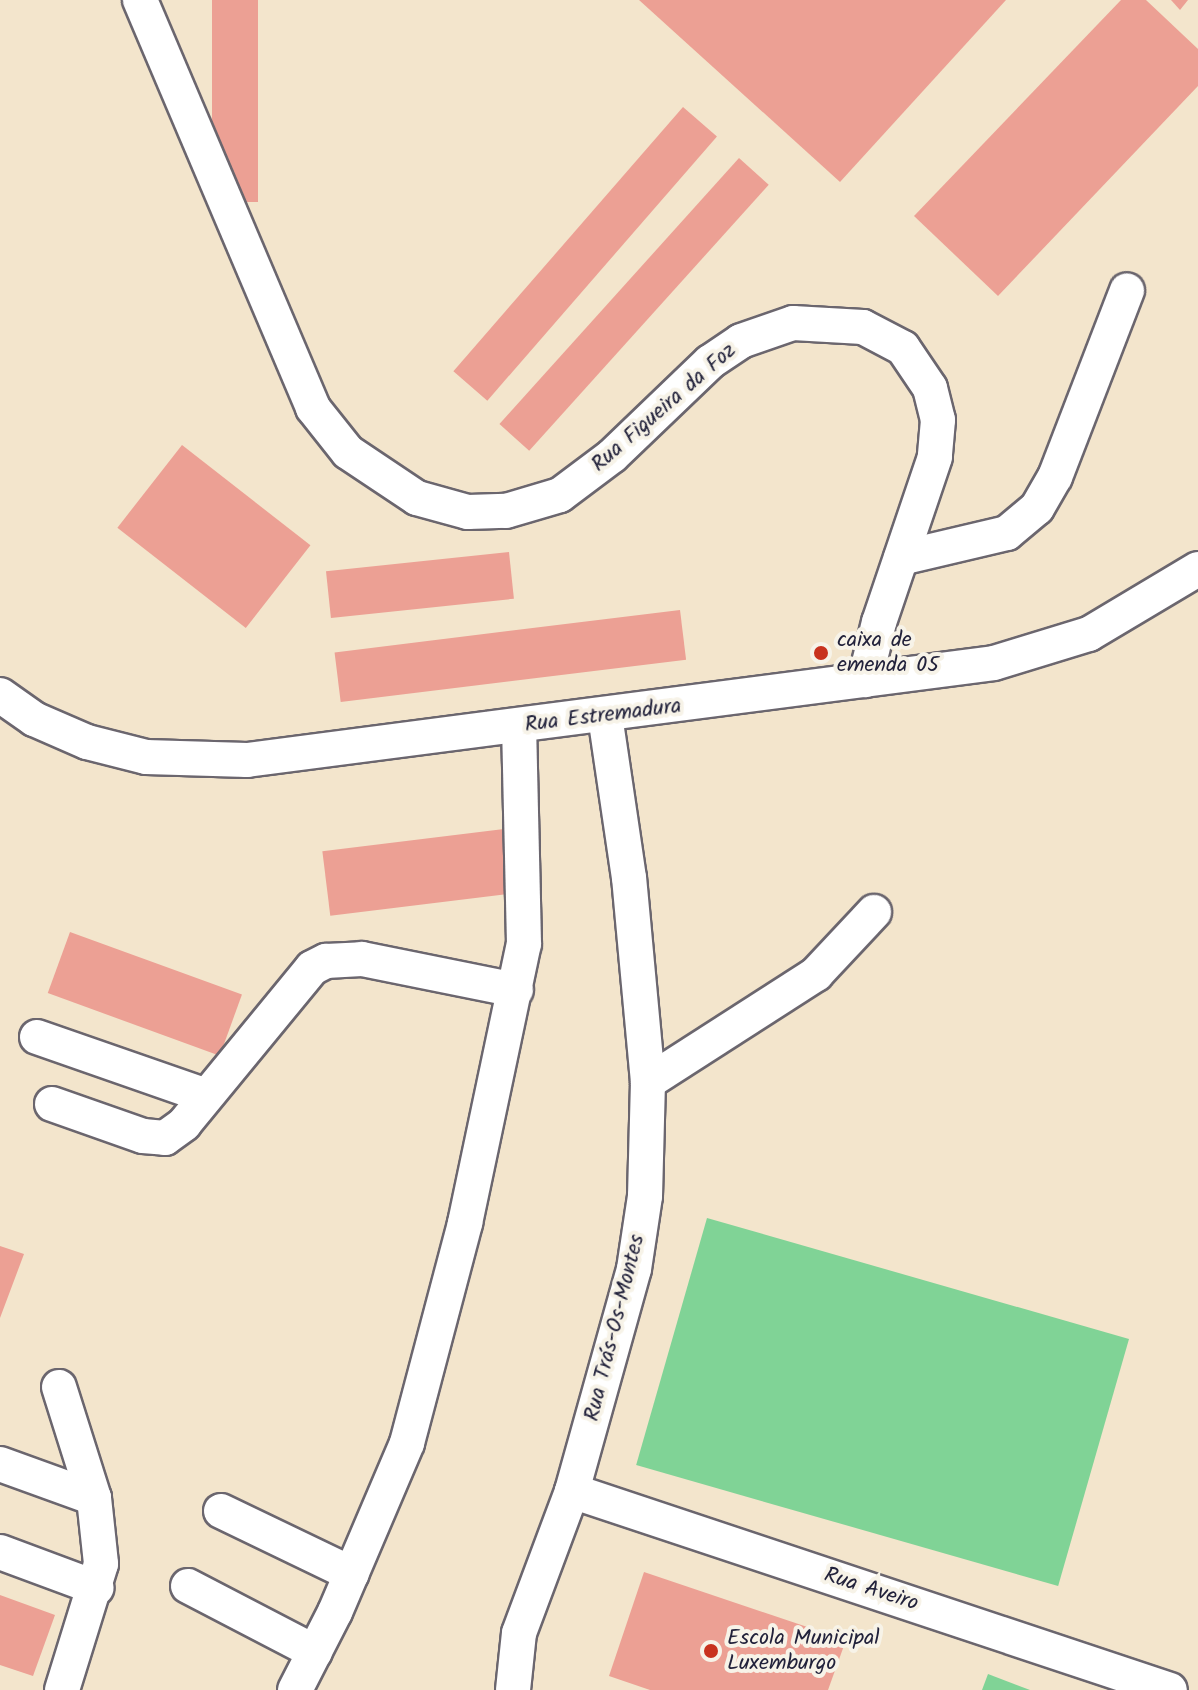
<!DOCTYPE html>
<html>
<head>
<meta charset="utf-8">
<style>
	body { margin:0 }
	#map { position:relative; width:1198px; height:1690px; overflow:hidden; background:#f3e5cc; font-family:Kalam,sans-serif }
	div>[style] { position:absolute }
	.green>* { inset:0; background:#80d396; transform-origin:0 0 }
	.building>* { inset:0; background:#eca094; transform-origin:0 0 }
	.roads { filter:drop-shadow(2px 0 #6b666e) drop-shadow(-2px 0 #6b666e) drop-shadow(0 2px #6b666e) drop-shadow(0 -2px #6b666e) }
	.minor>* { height:34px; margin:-17px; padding:0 17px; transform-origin:17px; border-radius:17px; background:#fff }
	.dots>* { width:22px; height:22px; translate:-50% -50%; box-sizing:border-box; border:4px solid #f7f3e8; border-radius:50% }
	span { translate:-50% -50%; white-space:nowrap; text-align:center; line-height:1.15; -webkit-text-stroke:8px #f7f3e8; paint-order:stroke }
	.street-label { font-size:22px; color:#22223b }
	.poi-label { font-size:22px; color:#22223b }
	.left { translate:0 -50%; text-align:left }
</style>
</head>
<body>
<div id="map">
	<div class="green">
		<i style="left:707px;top:1218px;width:439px;height:257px;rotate:16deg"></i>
		<i style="clip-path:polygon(988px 1674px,1030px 1690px,982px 1690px)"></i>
	</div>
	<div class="building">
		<i style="left:212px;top:0;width:46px;height:202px"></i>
		<i style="clip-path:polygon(639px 0,1006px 0,840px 182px)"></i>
		<i style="clip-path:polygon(1121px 0,1146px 0,1198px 49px,1198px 86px,998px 296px,914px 216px)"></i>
		<i style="clip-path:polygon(1171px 0,1188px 0,1180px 10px)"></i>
		<i style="left:683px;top:107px;width:45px;height:350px;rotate:41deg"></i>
		<i style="left:739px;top:158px;width:40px;height:358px;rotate:42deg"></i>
		<i style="left:182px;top:445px;width:163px;height:105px;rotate:38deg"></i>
		<i style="left:509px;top:552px;width:47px;height:184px;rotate:84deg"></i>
		<i style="left:680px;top:610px;width:50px;height:348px;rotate:83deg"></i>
		<i style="left:504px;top:829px;width:65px;height:183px;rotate:83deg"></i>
		<i style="left:70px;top:932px;width:183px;height:65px;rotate:20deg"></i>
		<i style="clip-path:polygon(0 1246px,24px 1254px,0 1318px)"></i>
		<i style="clip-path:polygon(644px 1572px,846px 1640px,828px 1690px,650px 1690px,609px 1676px)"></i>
		<i style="clip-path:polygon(0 1595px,55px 1615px,33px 1676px,0 1665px)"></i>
	</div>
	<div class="roads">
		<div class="minor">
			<i style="left:140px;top:0;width:443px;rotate:67deg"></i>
			<i style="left:313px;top:408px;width:56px;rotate:51.5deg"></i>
			<i style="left:348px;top:452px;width:83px;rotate:33.7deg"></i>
			<i style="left:417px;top:498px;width:53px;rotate:15.4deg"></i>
			<i style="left:468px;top:512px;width:38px;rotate:-2deg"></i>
			<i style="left:506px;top:511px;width:56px;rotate:-16.5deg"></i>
			<i style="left:560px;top:495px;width:65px;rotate:-36.9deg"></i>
			<i style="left:612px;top:456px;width:136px;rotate:-43.8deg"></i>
			<i style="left:710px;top:362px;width:37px;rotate:-34deg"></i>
			<i style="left:741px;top:341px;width:55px;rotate:-19.1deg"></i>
			<i style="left:793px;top:323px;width:70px;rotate:3.3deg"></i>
			<i style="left:863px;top:327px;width:45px;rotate:27.7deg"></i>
			<i style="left:903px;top:348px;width:48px;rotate:56deg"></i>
			<i style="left:930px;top:388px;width:33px;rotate:76deg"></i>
			<i style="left:938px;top:420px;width:37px;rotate:95deg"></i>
			<i style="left:935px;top:457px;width:174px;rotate:108.7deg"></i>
			<i style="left:879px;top:622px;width:60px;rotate:103.6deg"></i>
			<i style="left:901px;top:558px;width:109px;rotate:-13.3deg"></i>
			<i style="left:1007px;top:533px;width:39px;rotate:-40deg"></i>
			<i style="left:1037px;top:508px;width:36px;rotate:-60deg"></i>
			<i style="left:1055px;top:477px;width:200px;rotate:-68.9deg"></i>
			<i style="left:0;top:695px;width:42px;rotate:35.2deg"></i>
			<i style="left:34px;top:719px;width:58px;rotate:23.5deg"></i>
			<i style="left:87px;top:742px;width:61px;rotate:14.3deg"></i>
			<i style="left:146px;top:757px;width:101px;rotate:1.7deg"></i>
			<i style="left:247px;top:760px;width:753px;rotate:-7.4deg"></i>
			<i style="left:994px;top:663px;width:99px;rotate:-17deg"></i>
			<i style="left:1089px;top:634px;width:127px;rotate:-30.8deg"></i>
			<i style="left:37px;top:1037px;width:179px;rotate:19.2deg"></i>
			<i style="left:648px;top:1082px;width:200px;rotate:-32.7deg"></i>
			<i style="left:816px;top:974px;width:85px;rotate:-46.9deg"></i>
			<i style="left:52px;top:1104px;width:96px;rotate:19.4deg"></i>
			<i style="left:143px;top:1136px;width:22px;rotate:5deg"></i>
			<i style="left:165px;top:1138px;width:24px;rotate:-36deg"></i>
			<i style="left:184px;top:1124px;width:202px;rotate:-50.6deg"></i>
			<i style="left:312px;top:968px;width:16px;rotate:-27deg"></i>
			<i style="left:326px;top:961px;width:36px;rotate:-3deg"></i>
			<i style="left:362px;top:959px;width:157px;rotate:11.4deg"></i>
			<i style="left:59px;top:1387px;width:116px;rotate:72.5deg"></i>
			<i style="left:94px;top:1498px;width:66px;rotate:83.9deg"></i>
			<i style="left:101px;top:1564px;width:132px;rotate:107.2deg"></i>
			<i style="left:0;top:1464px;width:100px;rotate:19.9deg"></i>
			<i style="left:572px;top:1491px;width:630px;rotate:18.41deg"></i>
			<i style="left:221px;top:1511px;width:145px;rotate:25.7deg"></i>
			<i style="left:0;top:1552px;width:103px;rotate:20.4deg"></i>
			<i style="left:188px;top:1586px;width:143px;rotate:27.5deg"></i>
			<i style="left:295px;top:1690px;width:88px;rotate:-62.9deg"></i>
			<i style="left:335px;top:1612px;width:184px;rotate:-66.9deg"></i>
			<i style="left:407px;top:1443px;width:228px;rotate:-75.2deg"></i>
			<i style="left:465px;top:1223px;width:285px;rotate:-78.1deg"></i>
			<i style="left:524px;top:944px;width:217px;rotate:-91.3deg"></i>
			<i style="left:513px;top:1690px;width:57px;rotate:-84deg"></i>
			<i style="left:519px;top:1633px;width:152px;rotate:-69.5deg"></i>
			<i style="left:572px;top:1491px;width:230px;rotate:-74.4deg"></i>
			<i style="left:634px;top:1269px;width:74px;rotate:-81.4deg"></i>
			<i style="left:645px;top:1196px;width:114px;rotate:-88.5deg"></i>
			<i style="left:648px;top:1082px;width:205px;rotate:-95.3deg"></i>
			<i style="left:629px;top:878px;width:164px;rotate:-98.4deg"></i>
		</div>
	</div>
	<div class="dots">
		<i style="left:821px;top:653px;background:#c8321e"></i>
		<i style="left:711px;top:1651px;background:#c8321e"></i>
	</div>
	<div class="street-label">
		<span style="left:664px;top:408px;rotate:-41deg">Rua Figueira da Foz</span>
		<span style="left:603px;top:716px;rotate:-7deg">Rua Estremadura</span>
		<span style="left:615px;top:1328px;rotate:-76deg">Rua Trás-Os-Montes</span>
		<span style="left:871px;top:1590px;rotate:18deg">Rua Aveiro</span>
	</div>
	<div class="poi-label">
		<span class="left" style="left:837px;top:653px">caixa de<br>emenda 05</span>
		<span class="left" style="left:727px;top:1651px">Escola Municipal<br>Luxemburgo</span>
	</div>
</div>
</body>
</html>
